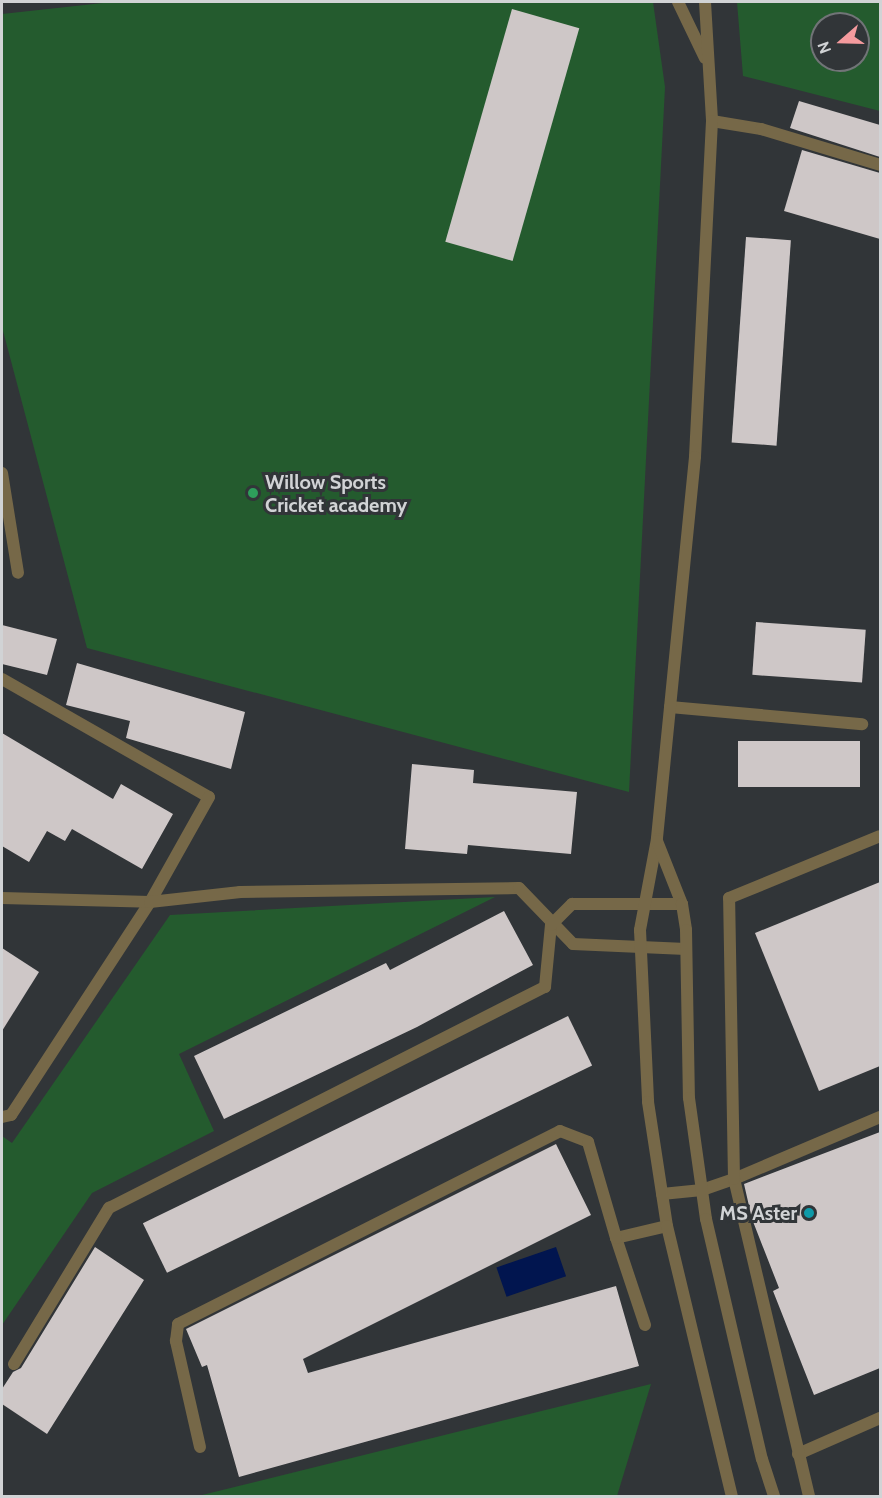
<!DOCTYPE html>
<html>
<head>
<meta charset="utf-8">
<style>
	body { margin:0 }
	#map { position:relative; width:882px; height:1498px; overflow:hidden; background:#313538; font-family:Cabin,sans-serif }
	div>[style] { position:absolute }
	.green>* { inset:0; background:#245b2e }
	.water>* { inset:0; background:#01154f; transform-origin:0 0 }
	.building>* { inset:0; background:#cec7c7; transform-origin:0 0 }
	.service>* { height:12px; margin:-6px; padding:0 6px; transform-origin:6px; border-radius:6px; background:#766848 }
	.minor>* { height:12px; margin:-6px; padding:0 6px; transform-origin:6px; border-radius:6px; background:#766848 }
	.tertiary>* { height:12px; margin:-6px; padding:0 6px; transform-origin:6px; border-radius:6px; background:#766848 }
	.dots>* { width:16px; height:16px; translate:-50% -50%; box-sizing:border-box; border:3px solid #313538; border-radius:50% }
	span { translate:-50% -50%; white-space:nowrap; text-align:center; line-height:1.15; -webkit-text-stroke:6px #313538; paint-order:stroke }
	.poi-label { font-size:20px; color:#d1d3d5; font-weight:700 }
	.left { translate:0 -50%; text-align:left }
	.right { translate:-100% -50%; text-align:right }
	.frame { position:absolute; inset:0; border:3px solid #d1d3d5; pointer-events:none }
	.north { position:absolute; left:810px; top:12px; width:60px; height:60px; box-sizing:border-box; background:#313538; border:2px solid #717477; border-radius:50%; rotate:250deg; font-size:16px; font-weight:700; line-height:24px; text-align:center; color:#d1d3d5 }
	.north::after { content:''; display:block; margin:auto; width:21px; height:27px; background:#f59b9e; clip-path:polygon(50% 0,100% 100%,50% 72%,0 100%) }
</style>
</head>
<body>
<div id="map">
	<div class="green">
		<i style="clip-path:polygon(112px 2px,653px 2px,665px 87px,629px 792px,87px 648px,2px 327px,2px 14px)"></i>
		<i style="clip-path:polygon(evenodd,737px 2px,880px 2px,880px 111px,743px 76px,737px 2px,822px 24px,858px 24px,858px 60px,822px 60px,822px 24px)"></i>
		<i style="clip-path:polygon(495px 897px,179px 1054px,214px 1131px,92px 1193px,2px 1325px,2px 1136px,12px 1143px,170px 915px)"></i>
		<i style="clip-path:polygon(651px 1384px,617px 1496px,198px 1496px)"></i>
	</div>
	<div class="water">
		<i style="left:556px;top:1247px;width:31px;height:63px;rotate:71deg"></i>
	</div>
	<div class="building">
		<i style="left:512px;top:9px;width:70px;height:242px;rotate:16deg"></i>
		<i style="clip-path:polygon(799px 101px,880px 125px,880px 157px,790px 128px)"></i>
		<i style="clip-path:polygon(802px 150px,880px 173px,880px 239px,784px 211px)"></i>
		<i style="left:746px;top:237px;width:45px;height:206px;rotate:4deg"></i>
		<i style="left:756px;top:622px;width:110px;height:53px;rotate:4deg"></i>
		<i style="clip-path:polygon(2px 625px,57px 639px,47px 675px,2px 664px)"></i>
		<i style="clip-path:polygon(77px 663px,245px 712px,231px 769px,126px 738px,130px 721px,66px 705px)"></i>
		<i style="clip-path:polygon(2px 733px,113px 799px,121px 784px,173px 814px,142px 869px,72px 829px,65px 841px,47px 831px,29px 862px,2px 846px)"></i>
		<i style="left:738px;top:741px;width:122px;height:46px"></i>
		<i style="clip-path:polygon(412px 764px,474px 770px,473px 783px,577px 792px,571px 854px,468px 845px,467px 854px,405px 849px)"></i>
		<i style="clip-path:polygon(880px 882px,880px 1066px,819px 1091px,755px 933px)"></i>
		<i style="clip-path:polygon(504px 911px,533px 965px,417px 1027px,224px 1119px,194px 1056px,386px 963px,390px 970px)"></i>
		<i style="clip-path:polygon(2px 948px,39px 972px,2px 1031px)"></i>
		<i style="left:568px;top:1016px;width:55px;height:473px;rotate:64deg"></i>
		<i style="clip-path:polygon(880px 1132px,880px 1368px,814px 1395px,773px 1291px,779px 1288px,752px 1219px,744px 1184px)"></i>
		<i style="clip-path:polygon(556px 1144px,591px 1215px,303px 1359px,308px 1373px,616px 1286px,639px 1366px,239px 1477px,207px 1365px,202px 1367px,186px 1329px)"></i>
		<i style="clip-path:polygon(95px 1247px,144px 1280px,47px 1434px,2px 1404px,2px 1389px,13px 1372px,21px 1368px)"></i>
	</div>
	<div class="service">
		<i style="left:712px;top:121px;width:50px;rotate:9.3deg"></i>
		<i style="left:761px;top:129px;width:124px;rotate:16.8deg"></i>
		<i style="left:645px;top:1325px;width:92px;rotate:-108.4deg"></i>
		<i style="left:616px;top:1238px;width:52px;rotate:-13.2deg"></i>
		<i style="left:200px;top:1447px;width:109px;rotate:-102.8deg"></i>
		<i style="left:176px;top:1341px;width:17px;rotate:-83deg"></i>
		<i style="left:178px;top:1324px;width:428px;rotate:-26.8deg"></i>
		<i style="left:560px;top:1131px;width:30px;rotate:21deg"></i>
		<i style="left:588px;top:1142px;width:100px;rotate:73.7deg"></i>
	</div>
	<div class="minor">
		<i style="left:2px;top:473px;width:101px;rotate:80.9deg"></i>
		<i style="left:2px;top:679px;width:238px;rotate:29.7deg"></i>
		<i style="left:209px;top:797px;width:120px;rotate:119.3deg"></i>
		<i style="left:150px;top:902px;width:254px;rotate:123.1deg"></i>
		<i style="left:11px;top:1115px;width:9px;rotate:167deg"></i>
		<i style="left:670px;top:707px;width:193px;rotate:5.1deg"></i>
		<i style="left:2px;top:898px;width:148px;rotate:1.5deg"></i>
		<i style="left:150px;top:902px;width:91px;rotate:-6.3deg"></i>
		<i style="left:240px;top:892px;width:279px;rotate:-0.8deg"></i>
		<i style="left:519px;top:888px;width:78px;rotate:46deg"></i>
		<i style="left:573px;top:944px;width:113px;rotate:2.5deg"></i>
		<i style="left:662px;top:1194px;width:40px;rotate:-5.7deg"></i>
		<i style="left:702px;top:1190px;width:34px;rotate:-19deg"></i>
		<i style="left:734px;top:1179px;width:159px;rotate:-23deg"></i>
		<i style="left:14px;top:1364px;width:183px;rotate:-58.7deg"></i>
		<i style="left:109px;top:1208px;width:489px;rotate:-26.9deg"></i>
		<i style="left:545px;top:987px;width:62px;rotate:-84.5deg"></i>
		<i style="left:551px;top:925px;width:30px;rotate:-45deg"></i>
		<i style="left:572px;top:904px;width:110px"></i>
		<i style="left:798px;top:1454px;width:90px;rotate:-23.7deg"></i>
		<i style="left:809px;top:1496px;width:326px;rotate:-103.3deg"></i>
		<i style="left:734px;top:1179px;width:281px;rotate:-91deg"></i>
		<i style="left:729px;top:898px;width:163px;rotate:-22.3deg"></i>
	</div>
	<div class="tertiary">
		<i style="left:678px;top:2px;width:62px;rotate:64.3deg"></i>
		<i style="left:705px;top:2px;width:119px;rotate:86.6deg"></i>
		<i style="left:712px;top:121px;width:336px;rotate:92.9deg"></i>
		<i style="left:695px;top:457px;width:384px;rotate:95.7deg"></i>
		<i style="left:657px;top:839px;width:93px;rotate:100.6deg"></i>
		<i style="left:640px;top:930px;width:172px;rotate:87.3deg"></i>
		<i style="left:648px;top:1102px;width:125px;rotate:81.3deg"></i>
		<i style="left:667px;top:1226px;width:278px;rotate:76.5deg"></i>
		<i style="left:657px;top:841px;width:68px;rotate:68.4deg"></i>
		<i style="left:682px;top:904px;width:26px;rotate:81deg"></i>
		<i style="left:686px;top:930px;width:168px;rotate:89deg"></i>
		<i style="left:689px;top:1098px;width:122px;rotate:82deg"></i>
		<i style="left:706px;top:1219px;width:246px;rotate:76.9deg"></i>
		<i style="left:762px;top:1459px;width:39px;rotate:72deg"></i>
	</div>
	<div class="dots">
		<i style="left:253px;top:493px;background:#2e9e5b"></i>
		<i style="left:809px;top:1213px;background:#0f9aa8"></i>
	</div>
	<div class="poi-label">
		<span class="left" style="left:265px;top:494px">Willow Sports<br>Cricket academy</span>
		<span class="right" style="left:797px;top:1213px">MS Aster</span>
	</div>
	<div class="frame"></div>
	<div class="north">N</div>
</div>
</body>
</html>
